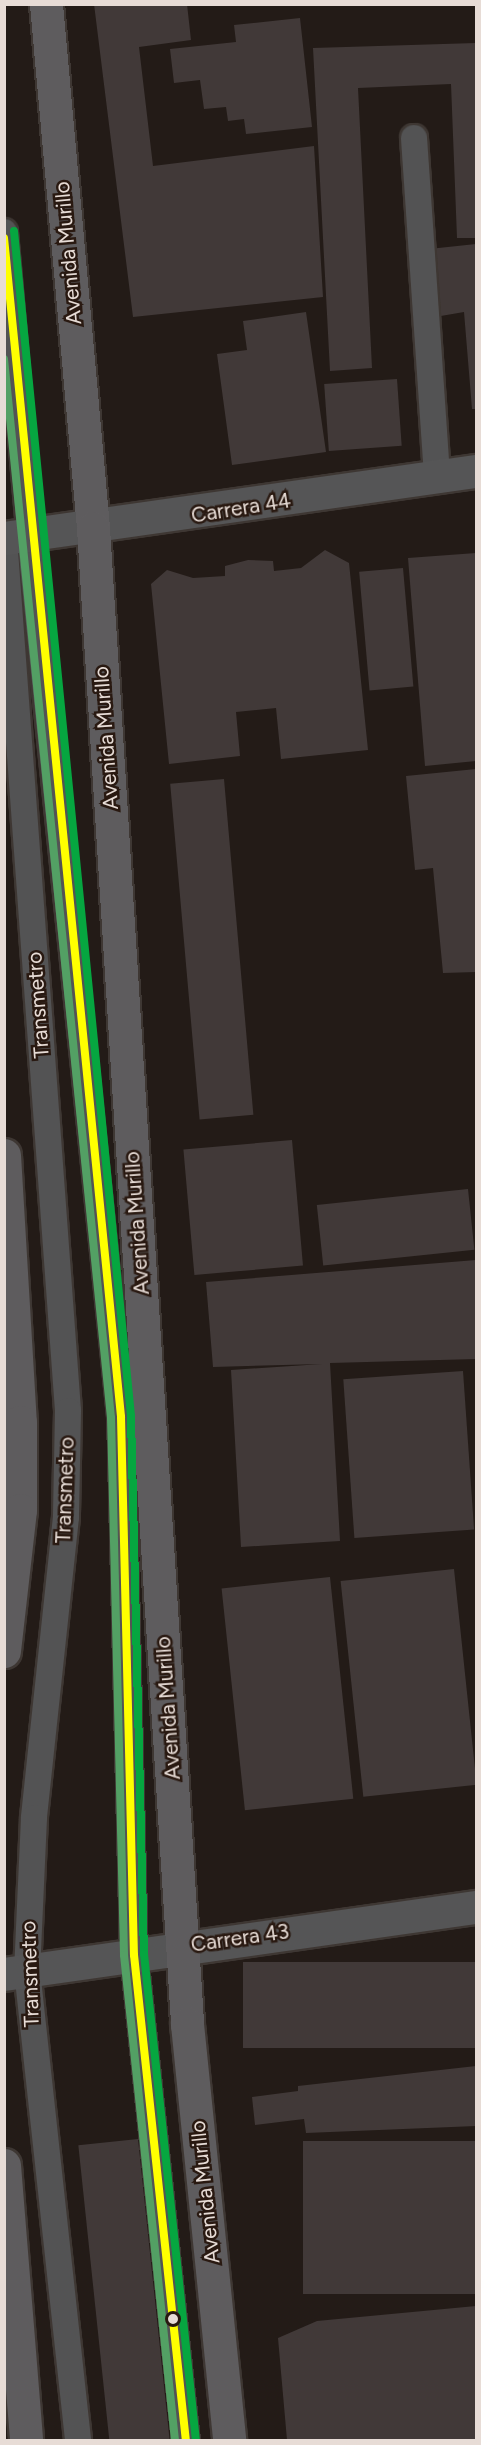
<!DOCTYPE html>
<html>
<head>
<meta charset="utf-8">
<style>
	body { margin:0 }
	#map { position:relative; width:481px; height:2445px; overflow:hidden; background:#231b17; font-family:Figtree,sans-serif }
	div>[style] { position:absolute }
	.building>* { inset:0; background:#413938; transform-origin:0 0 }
	.roads { filter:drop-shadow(2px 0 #3e3733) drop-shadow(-2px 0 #3e3733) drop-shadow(0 2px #3e3733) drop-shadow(0 -2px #3e3733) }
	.lane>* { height:26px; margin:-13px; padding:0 13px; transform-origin:13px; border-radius:13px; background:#535354 }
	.secondary>* { height:33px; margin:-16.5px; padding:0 16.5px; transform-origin:16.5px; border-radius:16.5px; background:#555556 }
	.primary>* { height:33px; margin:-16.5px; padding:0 16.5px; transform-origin:16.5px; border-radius:16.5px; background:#5e5c5e }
	.bus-1>* { height:8px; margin:-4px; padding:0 4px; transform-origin:4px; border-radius:4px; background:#ff0 }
	.bus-2>* { height:8px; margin:-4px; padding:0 4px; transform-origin:4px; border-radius:4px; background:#53a064 }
	.bus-3>* { height:8px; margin:-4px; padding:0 4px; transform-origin:4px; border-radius:4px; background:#06a640 }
	.dots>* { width:16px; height:16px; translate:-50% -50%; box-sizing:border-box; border:3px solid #291911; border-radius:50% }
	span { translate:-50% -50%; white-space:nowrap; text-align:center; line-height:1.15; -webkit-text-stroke:5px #291911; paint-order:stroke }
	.street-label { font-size:21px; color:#e7dcd6 }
	.frame { position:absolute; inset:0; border:6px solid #e7dcd6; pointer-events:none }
</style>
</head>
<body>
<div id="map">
	<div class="building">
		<i style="clip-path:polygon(94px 4px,187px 4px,191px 40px,139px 47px,153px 166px,314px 146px,323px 297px,133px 317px)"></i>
		<i style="clip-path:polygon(300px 18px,312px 127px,246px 134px,244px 119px,228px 121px,226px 107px,204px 109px,200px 80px,174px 83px,170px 49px,236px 42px,234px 25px)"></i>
		<i style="clip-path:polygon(476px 43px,476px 238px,457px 238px,451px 84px,358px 88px,372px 368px,330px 371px,313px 48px)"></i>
		<i style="clip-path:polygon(476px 244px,476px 409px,472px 409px,464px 312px,435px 317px,429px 249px)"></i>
		<i style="clip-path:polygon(306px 312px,326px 452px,232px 465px,217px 354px,247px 350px,243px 321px)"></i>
		<i style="left:397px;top:379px;width:67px;height:73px;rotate:86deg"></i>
		<i style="clip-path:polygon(325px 550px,349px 563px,368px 750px,281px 759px,276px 708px,236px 712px,240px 756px,169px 764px,151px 584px,167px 570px,193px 578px,225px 576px,225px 566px,248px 560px,273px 561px,274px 571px,301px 568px)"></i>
		<i style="clip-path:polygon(476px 553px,476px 761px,425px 766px,408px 558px)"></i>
		<i style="left:403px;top:568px;width:119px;height:44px;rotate:85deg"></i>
		<i style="clip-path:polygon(476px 769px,476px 972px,443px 973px,433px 868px,415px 870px,406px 776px)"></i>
		<i style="left:224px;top:779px;width:337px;height:54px;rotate:85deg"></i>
		<i style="left:292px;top:1140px;width:126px;height:109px;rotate:85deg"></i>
		<i style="left:468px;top:1189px;width:61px;height:152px;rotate:84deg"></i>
		<i style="clip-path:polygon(476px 1260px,476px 1359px,330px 1363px,340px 1541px,241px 1547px,231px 1370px,322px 1364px,213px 1367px,206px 1282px)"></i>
		<i style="left:463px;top:1371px;width:159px;height:120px;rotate:86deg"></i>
		<i style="left:454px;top:1569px;width:217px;height:114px;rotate:84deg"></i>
		<i style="left:330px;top:1577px;width:223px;height:109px;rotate:84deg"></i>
		<i style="left:476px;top:1962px;width:86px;height:233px;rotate:90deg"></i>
		<i style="clip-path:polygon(476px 2066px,476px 2126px,306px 2133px,304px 2119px,255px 2125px,252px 2097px,298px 2091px,298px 2086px)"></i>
		<i style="left:138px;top:2139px;width:303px;height:60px;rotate:84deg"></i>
		<i style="left:476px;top:2141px;width:153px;height:173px;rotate:90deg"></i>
		<i style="clip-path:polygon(476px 2306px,476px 2440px,287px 2440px,278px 2338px,317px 2321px)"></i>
	</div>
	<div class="roads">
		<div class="lane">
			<i style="left:414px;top:138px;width:341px;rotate:86.1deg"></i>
			<i style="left:4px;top:232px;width:334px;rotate:85deg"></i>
			<i style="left:33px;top:565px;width:857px;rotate:84.1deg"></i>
			<i style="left:121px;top:1417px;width:538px;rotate:88.62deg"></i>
			<i style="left:134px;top:1955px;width:488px;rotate:83.9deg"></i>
			<i style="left:4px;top:537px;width:876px;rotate:85.81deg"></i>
			<i style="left:68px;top:1411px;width:106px;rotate:91.1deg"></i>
			<i style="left:66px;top:1517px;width:303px;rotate:96.1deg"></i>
			<i style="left:34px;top:1818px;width:152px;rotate:92.6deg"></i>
			<i style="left:27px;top:1970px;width:473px;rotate:83.8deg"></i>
		</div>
		<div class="secondary">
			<i style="left:4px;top:538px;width:477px;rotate:-8.1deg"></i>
			<i style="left:4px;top:1974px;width:477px;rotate:-8.1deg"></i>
		</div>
		<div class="primary">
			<i style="left:46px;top:4px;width:526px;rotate:84.87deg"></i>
			<i style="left:93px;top:528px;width:1499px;rotate:86.4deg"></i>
			<i style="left:187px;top:2024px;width:418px;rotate:84.2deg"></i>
			<i style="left:4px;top:1155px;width:267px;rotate:86.6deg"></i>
			<i style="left:20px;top:1422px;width:88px;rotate:90deg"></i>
			<i style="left:20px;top:1510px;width:142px;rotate:96.5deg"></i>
			<i style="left:4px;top:2165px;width:276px;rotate:85.4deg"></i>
		</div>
	</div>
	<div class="bus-1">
		<i style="left:4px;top:238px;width:1185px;rotate:84.33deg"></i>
		<i style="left:121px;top:1417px;width:538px;rotate:88.62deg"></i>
		<i style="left:134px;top:1955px;width:488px;rotate:83.9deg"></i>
	</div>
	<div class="bus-2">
		<i style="left:4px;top:359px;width:1064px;rotate:84.23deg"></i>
		<i style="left:111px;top:1418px;width:537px;rotate:88.61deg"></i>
		<i style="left:124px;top:1955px;width:488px;rotate:84deg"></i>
	</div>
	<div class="bus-3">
		<i style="left:14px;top:231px;width:1191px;rotate:84.36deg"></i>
		<i style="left:131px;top:1416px;width:538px;rotate:88.62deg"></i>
		<i style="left:144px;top:1954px;width:488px;rotate:83.9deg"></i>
	</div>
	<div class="dots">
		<i style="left:173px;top:2319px;background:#e7dcd6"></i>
	</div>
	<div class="street-label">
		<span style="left:68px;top:253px;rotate:-95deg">Avenida Murillo</span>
		<span style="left:241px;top:508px;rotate:-9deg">Carrera 44</span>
		<span style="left:106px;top:738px;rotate:-94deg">Avenida Murillo</span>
		<span style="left:38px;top:1005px;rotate:-94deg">Transmetro</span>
		<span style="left:137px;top:1223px;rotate:-94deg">Avenida Murillo</span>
		<span style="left:65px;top:1490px;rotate:-88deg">Transmetro</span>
		<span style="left:168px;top:1708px;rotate:-94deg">Avenida Murillo</span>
		<span style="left:240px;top:1938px;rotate:-8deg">Carrera 43</span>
		<span style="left:30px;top:1974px;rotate:-92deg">Transmetro</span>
		<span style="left:205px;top:2192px;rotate:-96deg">Avenida Murillo</span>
	</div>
	<div class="frame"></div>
</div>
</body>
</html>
